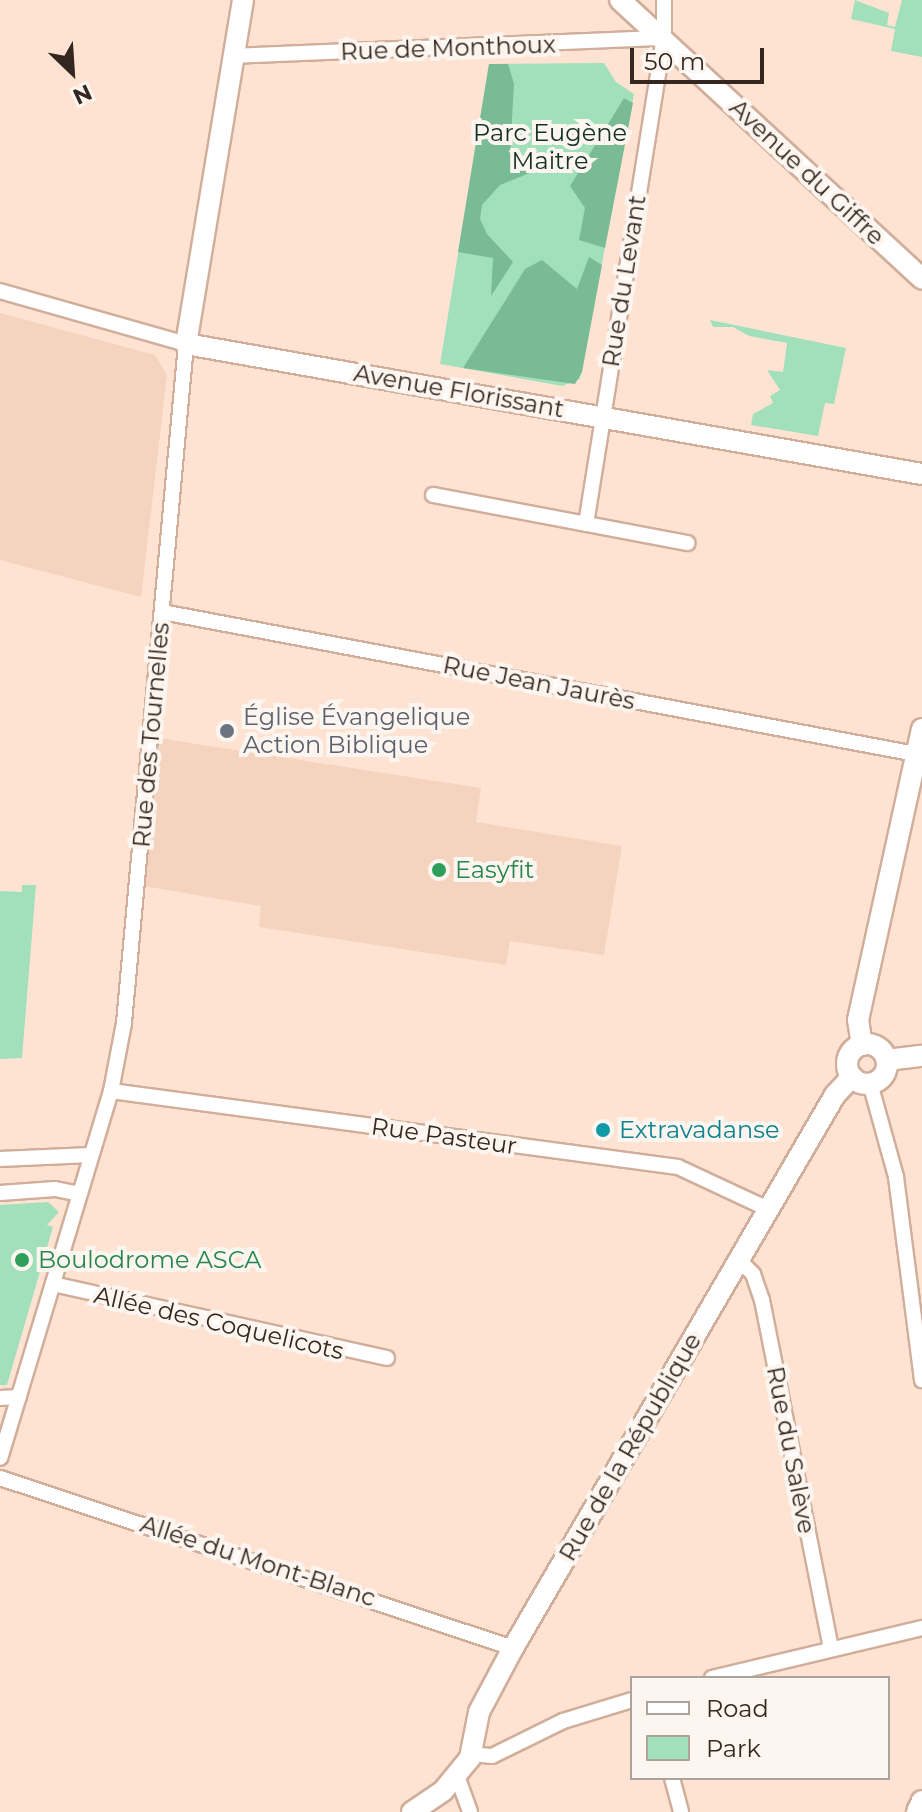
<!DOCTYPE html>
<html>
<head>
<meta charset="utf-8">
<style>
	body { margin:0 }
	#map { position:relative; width:922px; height:1812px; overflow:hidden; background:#ffe3d2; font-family:Montserrat,sans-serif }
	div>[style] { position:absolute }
	.built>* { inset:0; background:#f4d3bf }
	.green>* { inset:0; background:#a1e0bb }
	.forest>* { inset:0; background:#79bb95 }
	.roads { filter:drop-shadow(2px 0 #d0ae9a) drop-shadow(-2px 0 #d0ae9a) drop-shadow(0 2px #d0ae9a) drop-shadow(0 -2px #d0ae9a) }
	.street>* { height:14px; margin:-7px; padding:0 7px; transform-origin:7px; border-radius:7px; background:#fff }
	.secondary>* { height:20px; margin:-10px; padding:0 10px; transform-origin:10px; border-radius:10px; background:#fff }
	.secondary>.ring { margin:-10px; padding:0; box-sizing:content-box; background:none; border:20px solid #fff; border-radius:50% }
	.dots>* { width:22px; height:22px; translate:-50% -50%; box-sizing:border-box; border:4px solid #fcf5f0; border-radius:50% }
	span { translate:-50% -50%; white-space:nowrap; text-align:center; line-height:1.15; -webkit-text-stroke:8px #fcf5f0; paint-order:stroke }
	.street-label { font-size:24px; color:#34271f }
	.park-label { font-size:24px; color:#123121 }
	.worship-label { font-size:24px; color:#5b616d }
	.left { translate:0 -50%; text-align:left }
	.leisure-label { font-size:24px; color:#27864d }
	.culture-label { font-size:24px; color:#0d838f }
	.legend { position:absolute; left:630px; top:1676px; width:260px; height:104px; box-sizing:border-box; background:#fcf5f0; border:2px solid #aca39c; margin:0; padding:10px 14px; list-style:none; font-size:24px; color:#34271f }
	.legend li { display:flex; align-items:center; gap:16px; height:40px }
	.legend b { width:40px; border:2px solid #aca39c }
	.north { position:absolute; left:32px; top:32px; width:80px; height:80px; -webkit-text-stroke:6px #fcf5f0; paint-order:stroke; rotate:155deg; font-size:22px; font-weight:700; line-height:32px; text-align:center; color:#34271f }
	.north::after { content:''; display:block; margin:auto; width:28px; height:36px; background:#34271f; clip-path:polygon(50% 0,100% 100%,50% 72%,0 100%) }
	.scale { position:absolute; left:630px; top:48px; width:134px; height:36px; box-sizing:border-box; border:4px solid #34271f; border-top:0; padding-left:10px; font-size:24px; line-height:28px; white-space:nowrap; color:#34271f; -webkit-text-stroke:6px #fcf5f0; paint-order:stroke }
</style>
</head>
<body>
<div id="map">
	<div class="built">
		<i style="clip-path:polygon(0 313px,155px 355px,167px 375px,141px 597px,0 560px)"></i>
		<i style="clip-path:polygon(151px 737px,481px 788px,476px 822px,622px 846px,604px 955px,510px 941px,506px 965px,259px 927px,261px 906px,138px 885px)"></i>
	</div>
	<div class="green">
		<i style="clip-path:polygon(855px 0,889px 13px,887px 25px,895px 27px,902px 0,922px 0,922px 57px,891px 51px,895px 29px,851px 19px)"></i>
		<i style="clip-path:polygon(604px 63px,616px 82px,634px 94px,580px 379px,562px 386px,440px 364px,489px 64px)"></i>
		<i style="clip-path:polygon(710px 320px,846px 348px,834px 404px,825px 403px,818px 436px,751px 425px,753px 414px,773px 403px,770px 396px,780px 390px,767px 370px,783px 372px,787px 343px,749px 336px,733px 327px,713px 327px)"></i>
		<i style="clip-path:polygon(22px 885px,36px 885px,22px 1058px,0 1059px,0 891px,22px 892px)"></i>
		<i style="clip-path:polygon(48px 1202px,59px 1212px,47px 1225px,53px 1227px,7px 1385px,0 1385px,0 1205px)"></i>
	</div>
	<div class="forest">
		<i style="clip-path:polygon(489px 64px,508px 64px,514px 84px,510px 155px,538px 157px,537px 170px,500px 185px,482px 205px,480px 219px,487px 234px,513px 262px,491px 296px,493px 258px,458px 252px)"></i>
		<i style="clip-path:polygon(624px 98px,633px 103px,605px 248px,579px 240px,585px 208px,570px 186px)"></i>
		<i style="clip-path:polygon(589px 257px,602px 265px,582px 372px,575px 384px,463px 368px,525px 269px,542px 260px,577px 289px)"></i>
	</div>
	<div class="roads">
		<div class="street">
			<i style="left:232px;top:56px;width:432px;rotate:-2.4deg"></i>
			<i style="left:0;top:291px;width:193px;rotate:15.9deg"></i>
			<i style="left:186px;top:344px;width:682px;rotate:95.22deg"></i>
			<i style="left:124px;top:1023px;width:69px;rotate:100.8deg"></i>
			<i style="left:111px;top:1091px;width:383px;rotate:106.8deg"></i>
			<i style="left:433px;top:495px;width:259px;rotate:10.7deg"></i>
			<i style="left:586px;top:524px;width:492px;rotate:-80.9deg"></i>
			<i style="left:664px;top:38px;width:38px;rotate:-90deg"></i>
			<i style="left:162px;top:612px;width:767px;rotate:10.67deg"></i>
			<i style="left:870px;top:1083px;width:98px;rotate:74.5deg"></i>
			<i style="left:896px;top:1177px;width:205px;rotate:82.7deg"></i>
			<i style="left:111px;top:1091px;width:572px;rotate:7.63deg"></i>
			<i style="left:678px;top:1167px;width:99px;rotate:25deg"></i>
			<i style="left:0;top:1159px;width:91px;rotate:-2.5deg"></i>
			<i style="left:0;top:1193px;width:55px;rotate:-4.2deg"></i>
			<i style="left:55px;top:1189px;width:25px;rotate:11deg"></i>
			<i style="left:739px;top:1260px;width:20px;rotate:45deg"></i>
			<i style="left:753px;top:1274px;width:28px;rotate:71deg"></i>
			<i style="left:762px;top:1300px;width:354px;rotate:78.8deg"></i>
			<i style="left:53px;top:1284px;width:342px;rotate:12.5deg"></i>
			<i style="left:0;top:1398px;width:19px;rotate:-3deg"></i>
			<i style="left:0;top:1478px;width:540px;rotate:18.33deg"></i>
			<i style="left:712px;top:1678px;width:216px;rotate:-13.4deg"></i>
			<i style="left:472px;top:1754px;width:20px;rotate:6deg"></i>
			<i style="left:492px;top:1756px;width:79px;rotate:-26.2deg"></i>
			<i style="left:563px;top:1721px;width:72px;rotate:-16.9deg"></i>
			<i style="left:457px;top:1776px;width:38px;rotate:70deg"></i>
			<i style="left:672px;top:1778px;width:35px;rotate:75deg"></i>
		</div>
		<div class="secondary">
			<i style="left:243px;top:0;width:349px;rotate:99.4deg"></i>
			<i style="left:186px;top:344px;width:747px;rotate:10.02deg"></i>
			<i style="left:620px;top:0;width:411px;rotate:42.7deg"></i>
			<i class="ring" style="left:847px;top:1044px;width:20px;height:20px"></i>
			<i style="left:862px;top:1045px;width:25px;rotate:-99deg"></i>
			<i style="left:858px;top:1020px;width:298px;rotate:-77.6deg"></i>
			<i style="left:887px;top:1060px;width:35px;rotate:-7deg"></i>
			<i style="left:412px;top:1812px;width:37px;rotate:-34deg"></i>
			<i style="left:443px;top:1791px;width:43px;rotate:-50.7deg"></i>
			<i style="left:470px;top:1758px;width:47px;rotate:-78.9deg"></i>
			<i style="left:479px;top:1712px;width:72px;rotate:-62deg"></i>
			<i style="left:513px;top:1648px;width:640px;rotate:-59.79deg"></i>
			<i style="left:835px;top:1095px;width:25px;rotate:-47deg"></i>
			<i style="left:917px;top:1812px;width:12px;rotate:-66deg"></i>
		</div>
	</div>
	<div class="dots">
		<i style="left:227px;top:731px;background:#6b7280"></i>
		<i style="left:439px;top:870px;background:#2e9e5b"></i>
		<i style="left:603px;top:1130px;background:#0f9aa8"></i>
		<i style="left:22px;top:1260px;background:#2e9e5b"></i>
	</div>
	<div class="street-label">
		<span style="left:448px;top:48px;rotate:-2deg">Rue de Monthoux</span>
		<span style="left:807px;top:172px;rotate:43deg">Avenue du Giffre</span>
		<span style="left:624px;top:281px;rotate:-81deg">Rue du Levant</span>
		<span style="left:459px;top:391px;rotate:10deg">Avenue Florissant</span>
		<span style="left:539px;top:683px;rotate:11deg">Rue Jean Jaurès</span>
		<span style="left:151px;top:735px;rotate:-85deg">Rue des Tournelles</span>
		<span style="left:444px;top:1136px;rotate:8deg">Rue Pasteur</span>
		<span style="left:219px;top:1323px;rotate:13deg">Allée des Coquelicots</span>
		<span style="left:630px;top:1447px;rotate:-60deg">Rue de la République</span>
		<span style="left:791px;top:1450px;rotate:79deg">Rue du Salève</span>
		<span style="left:258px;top:1561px;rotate:18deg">Allée du Mont-Blanc</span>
	</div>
	<div class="park-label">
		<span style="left:550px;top:147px">Parc Eugène<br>Maitre</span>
	</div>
	<div class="worship-label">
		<span class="left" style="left:243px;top:731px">Église Évangelique<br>Action Biblique</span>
	</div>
	<div class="leisure-label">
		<span class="left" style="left:455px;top:870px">Easyfit</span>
		<span class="left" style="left:38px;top:1260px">Boulodrome ASCA</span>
	</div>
	<div class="culture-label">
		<span class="left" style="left:619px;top:1130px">Extravadanse</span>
	</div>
	<ul class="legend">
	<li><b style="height:10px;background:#fff"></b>Road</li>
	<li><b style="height:22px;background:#a1e0bb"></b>Park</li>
	</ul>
	<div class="north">N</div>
	<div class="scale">50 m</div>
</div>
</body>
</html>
